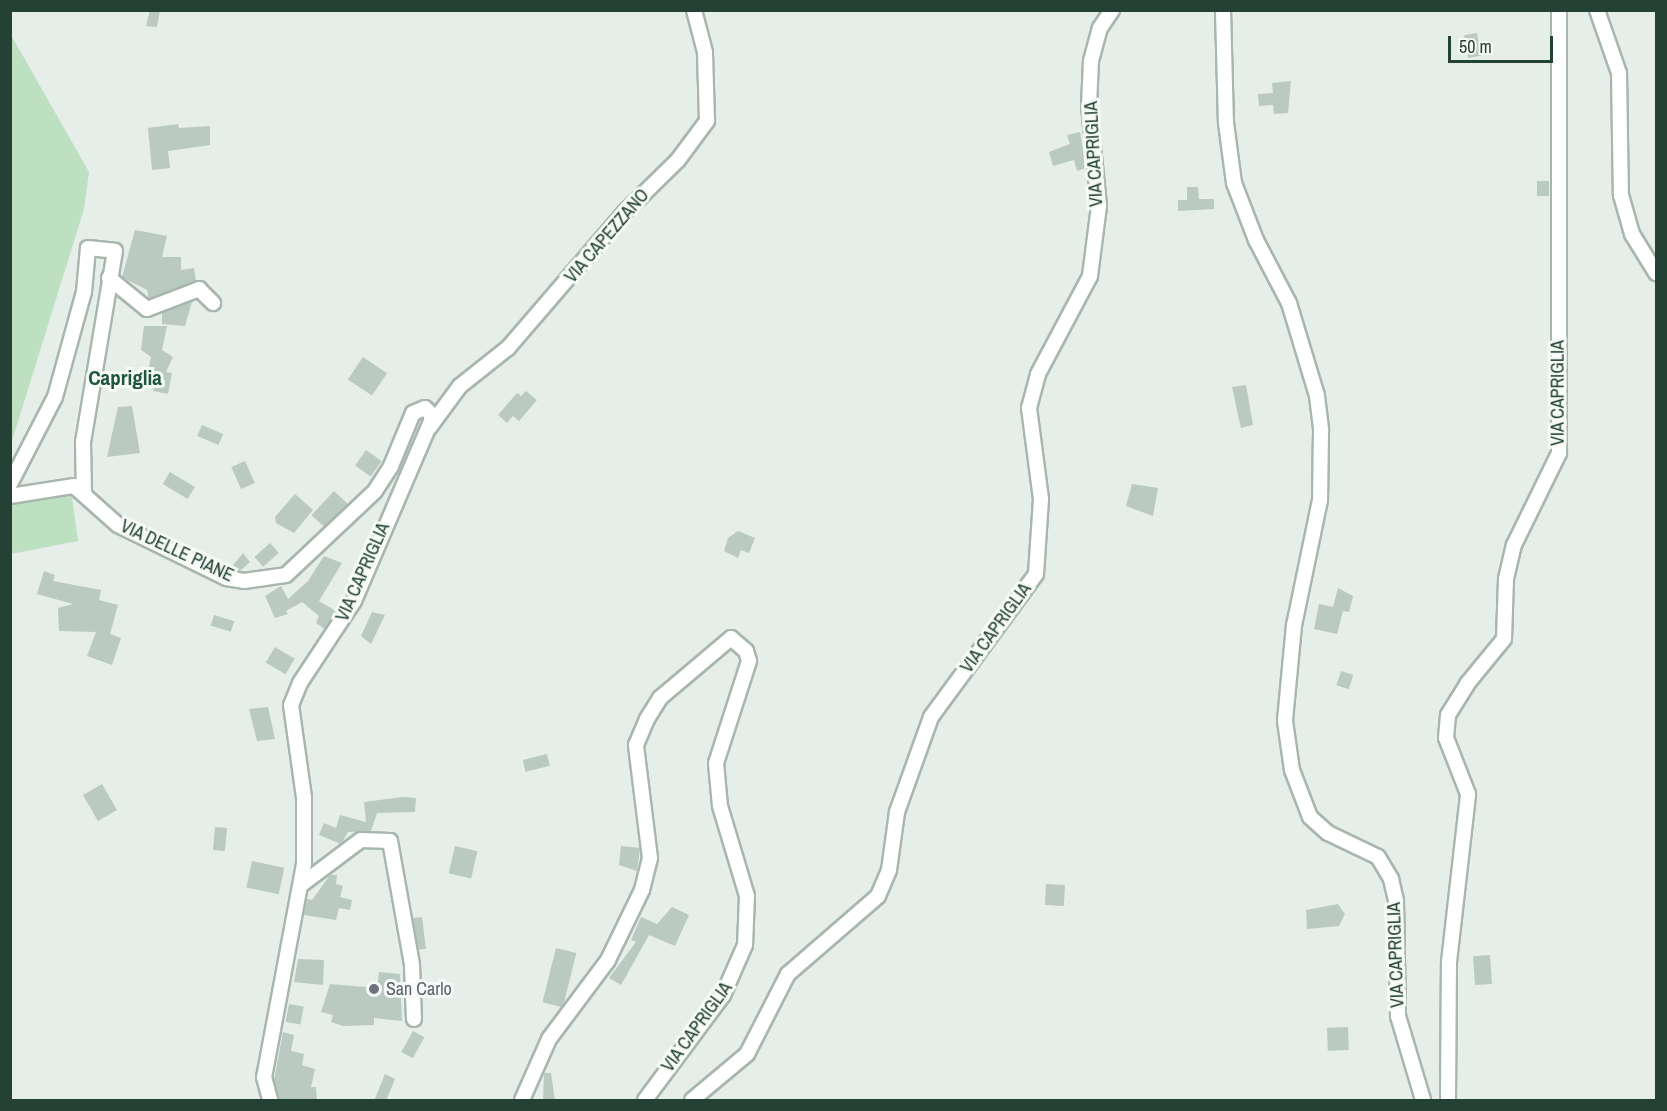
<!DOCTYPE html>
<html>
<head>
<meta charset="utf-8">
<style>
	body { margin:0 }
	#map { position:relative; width:1667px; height:1111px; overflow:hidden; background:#e5eee8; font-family:"Archivo Narrow",sans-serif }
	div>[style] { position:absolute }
	.green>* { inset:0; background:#bde0c1 }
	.building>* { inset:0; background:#bac9c1; transform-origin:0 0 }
	.roads { filter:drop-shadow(2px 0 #a7b7ae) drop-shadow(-2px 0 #a7b7ae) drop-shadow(0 2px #a7b7ae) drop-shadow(0 -2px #a7b7ae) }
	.minor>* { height:14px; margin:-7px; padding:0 7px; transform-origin:7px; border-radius:7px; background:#fff }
	.dots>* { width:16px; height:16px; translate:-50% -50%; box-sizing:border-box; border:3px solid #f6faf7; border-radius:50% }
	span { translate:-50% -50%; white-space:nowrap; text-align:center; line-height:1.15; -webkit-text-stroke:6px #f6faf7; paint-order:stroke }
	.street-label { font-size:18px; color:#234134 }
	.worship-label { font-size:18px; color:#5b616d }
	.left { translate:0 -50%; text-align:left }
	.quarter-label { font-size:21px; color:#1d553e; font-weight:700 }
	.frame { position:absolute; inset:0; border:12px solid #234134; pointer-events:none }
	.scale { position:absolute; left:1448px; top:36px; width:105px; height:27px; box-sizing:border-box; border:3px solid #234134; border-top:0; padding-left:8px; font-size:18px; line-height:21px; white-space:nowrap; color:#234134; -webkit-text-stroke:4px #f6faf7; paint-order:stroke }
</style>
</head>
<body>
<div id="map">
	<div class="green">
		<i style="clip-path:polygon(11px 35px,89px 172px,84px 209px,11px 444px)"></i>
		<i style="clip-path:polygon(71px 490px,78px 541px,11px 554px,11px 500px)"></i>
	</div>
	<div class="building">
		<i style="clip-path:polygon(150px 10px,160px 10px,157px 27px,146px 26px)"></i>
		<i style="left:1477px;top:33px;width:23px;height:13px;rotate:80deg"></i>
		<i style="clip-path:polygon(1291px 81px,1288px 113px,1274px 114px,1273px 105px,1259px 106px,1258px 94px,1273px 93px,1272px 83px)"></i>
		<i style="clip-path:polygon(178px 124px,179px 128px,210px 126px,210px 145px,168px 151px,170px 168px,152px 170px,148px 128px)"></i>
		<i style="clip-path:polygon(1080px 132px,1086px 168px,1077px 171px,1074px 160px,1053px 166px,1049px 152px,1070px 144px,1067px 135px)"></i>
		<i style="left:1537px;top:181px;width:12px;height:15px"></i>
		<i style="clip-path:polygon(1187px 187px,1198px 187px,1199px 199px,1214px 199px,1214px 209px,1178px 211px,1178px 200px,1187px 200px)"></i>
		<i style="clip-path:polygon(135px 230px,167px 236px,162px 257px,181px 257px,181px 270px,194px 268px,196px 281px,149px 299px,147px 290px,122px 277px)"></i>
		<i style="clip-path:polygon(192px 301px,185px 326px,162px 324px,162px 313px)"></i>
		<i style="clip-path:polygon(144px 326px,167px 326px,162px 350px,173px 357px,166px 372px,172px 373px,168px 394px,153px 391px,155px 383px,146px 382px,151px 357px,141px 350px)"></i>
		<i style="left:363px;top:357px;width:29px;height:27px;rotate:34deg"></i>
		<i style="clip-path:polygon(1246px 385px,1253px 425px,1241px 428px,1232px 387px)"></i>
		<i style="clip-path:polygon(526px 391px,537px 400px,519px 421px,513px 416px,507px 423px,498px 415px,517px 393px,521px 396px)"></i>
		<i style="clip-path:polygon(132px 406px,140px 453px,107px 457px,118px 407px)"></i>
		<i style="left:202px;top:425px;width:23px;height:12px;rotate:23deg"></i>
		<i style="left:366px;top:450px;width:19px;height:19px;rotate:35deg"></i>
		<i style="left:245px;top:461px;width:24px;height:15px;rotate:66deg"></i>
		<i style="left:170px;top:472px;width:29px;height:14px;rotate:31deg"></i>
		<i style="clip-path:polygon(1132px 484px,1158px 488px,1153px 516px,1126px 506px)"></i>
		<i style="left:334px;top:491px;width:19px;height:33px;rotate:43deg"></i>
		<i style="clip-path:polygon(295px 494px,313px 510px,294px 533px,276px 523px,275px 517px)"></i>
		<i style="clip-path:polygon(738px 531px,755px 538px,749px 553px,741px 550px,738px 558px,724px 551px,728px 538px)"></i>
		<i style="left:270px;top:543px;width:13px;height:21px;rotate:48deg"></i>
		<i style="clip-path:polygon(243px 553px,250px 562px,240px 571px,230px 569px)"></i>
		<i style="clip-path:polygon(324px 556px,342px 563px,319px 601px,336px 611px,325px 629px,316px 623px,319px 616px,302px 602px,286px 611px,288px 614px,275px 618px,265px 596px,281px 586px,288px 599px,308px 581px)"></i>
		<i style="clip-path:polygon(44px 571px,55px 575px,53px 581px,101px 590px,99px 600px,118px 605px,110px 634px,121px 638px,112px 665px,87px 656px,96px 632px,59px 631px,58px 608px,73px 604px,37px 594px)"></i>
		<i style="clip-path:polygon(1338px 588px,1353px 596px,1349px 612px,1343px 611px,1337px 634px,1314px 629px,1319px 604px,1333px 607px)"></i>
		<i style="clip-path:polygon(372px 612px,385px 615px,371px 644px,361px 636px)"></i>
		<i style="left:214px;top:615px;width:21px;height:11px;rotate:17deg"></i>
		<i style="left:275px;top:647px;width:23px;height:18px;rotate:31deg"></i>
		<i style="left:1341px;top:671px;width:13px;height:15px;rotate:18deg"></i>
		<i style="clip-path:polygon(268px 707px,275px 739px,257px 741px,249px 709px)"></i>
		<i style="left:547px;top:754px;width:12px;height:25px;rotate:76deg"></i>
		<i style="left:102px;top:784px;width:30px;height:22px;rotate:60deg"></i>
		<i style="clip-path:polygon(403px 797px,416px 798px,415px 812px,377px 813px,371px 831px,348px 832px,341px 844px,319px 835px,324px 823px,336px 828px,340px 815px,366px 822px,364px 802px)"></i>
		<i style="left:215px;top:827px;width:12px;height:23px;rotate:5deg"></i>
		<i style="left:455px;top:846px;width:23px;height:28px;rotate:13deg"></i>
		<i style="clip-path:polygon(621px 846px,640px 848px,637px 871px,619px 865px)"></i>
		<i style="left:252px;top:861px;width:33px;height:27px;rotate:12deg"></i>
		<i style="clip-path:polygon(330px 875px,337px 875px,336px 884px,343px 886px,340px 897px,352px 900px,350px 910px,339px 908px,336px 920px,304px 915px,307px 899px,312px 900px)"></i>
		<i style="left:1046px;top:884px;width:19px;height:21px;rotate:3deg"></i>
		<i style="clip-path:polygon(1338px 904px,1345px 914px,1339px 926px,1307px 929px,1306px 910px)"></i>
		<i style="clip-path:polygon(672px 907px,689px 915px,675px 946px,649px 935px,621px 985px,609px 978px,636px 942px,631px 940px,641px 917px,657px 924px)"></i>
		<i style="left:422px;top:917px;width:32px;height:9px;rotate:83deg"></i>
		<i style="left:556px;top:948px;width:21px;height:56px;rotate:14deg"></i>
		<i style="left:1490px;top:955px;width:29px;height:17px;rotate:86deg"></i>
		<i style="clip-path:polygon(298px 959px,324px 960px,323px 985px,294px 982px)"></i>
		<i style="clip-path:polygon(379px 972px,400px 974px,402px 1021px,374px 1018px,374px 1025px,343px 1026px,331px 1022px,333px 1015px,321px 1012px,330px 984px,377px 988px)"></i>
		<i style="left:289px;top:1004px;width:15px;height:18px;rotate:11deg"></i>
		<i style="left:1348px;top:1027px;width:23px;height:21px;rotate:88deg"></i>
		<i style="left:413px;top:1031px;width:13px;height:24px;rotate:29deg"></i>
		<i style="clip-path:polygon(283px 1032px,294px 1035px,291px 1051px,304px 1054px,302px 1065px,315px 1069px,311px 1087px,316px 1087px,317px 1101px,279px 1101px,274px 1080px)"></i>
		<i style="clip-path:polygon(544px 1073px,551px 1073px,555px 1101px,543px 1101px)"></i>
		<i style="clip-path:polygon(385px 1074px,395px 1079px,386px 1101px,374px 1101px)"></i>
	</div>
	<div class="roads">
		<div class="minor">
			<i style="left:1223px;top:10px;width:113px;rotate:88.5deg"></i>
			<i style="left:1226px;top:123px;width:61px;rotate:82.4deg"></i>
			<i style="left:1234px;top:183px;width:61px;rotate:68.9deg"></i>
			<i style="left:1256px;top:240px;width:71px;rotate:62.4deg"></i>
			<i style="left:1289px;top:303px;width:97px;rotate:73.2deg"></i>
			<i style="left:1317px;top:396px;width:35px;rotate:83deg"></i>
			<i style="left:1321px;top:431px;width:69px;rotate:90.8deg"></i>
			<i style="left:1320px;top:500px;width:128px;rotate:101.7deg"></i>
			<i style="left:1294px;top:625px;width:96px;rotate:95.4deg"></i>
			<i style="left:1285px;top:721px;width:49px;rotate:81.9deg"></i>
			<i style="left:1292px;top:770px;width:50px;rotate:69deg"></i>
			<i style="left:1310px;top:817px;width:24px;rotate:42deg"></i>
			<i style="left:1328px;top:833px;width:55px;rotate:25.6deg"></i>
			<i style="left:1378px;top:857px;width:26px;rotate:59deg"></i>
			<i style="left:1391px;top:879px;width:23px;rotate:77deg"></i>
			<i style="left:1396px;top:901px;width:115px;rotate:89deg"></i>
			<i style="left:1398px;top:1016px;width:88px;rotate:73.4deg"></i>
			<i style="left:1597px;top:10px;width:67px;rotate:70.8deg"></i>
			<i style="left:1619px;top:73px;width:122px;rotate:89.1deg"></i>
			<i style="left:1621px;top:195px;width:41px;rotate:74.2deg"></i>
			<i style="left:1632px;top:234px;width:46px;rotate:58.4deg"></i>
			<i style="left:109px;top:278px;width:49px;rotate:39.2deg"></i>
			<i style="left:147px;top:309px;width:56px;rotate:-21deg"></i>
			<i style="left:199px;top:289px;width:20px;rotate:45deg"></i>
			<i style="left:429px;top:428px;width:52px;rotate:-53.6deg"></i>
			<i style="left:460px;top:386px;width:61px;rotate:-38.4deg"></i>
			<i style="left:508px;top:348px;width:179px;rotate:-49.3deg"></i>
			<i style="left:625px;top:212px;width:74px;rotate:-44.5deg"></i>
			<i style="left:678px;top:160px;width:49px;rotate:-53.4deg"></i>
			<i style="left:707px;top:121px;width:69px;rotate:-91.7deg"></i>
			<i style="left:705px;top:52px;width:43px;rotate:-104.7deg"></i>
			<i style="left:10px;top:484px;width:98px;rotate:-62.7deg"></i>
			<i style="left:55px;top:397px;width:109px;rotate:-74.6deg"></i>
			<i style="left:84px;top:292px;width:44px;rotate:-84.8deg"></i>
			<i style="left:88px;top:248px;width:27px;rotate:6deg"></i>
			<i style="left:115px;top:251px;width:194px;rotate:99.5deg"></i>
			<i style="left:83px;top:442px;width:52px;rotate:88.9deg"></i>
			<i style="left:10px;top:496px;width:65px;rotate:-8.9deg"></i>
			<i style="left:74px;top:486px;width:59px;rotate:41.6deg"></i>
			<i style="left:118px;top:525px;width:120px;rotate:26.1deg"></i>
			<i style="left:226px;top:578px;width:18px;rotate:9deg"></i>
			<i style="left:244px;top:581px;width:42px;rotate:-8.1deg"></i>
			<i style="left:286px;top:575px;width:122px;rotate:-43.3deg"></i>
			<i style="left:375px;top:491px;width:30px;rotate:-57deg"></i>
			<i style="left:391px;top:466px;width:57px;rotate:-67.5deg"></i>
			<i style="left:413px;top:413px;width:13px;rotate:-23deg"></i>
			<i style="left:425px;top:408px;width:7px;rotate:45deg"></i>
			<i style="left:430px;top:413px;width:6px;rotate:72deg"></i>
			<i style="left:432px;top:419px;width:198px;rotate:113.2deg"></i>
			<i style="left:354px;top:601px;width:98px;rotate:123.4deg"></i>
			<i style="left:300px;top:683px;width:24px;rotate:112deg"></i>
			<i style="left:291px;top:705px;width:94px;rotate:82deg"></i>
			<i style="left:304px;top:798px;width:66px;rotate:90deg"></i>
			<i style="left:304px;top:864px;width:217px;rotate:100.6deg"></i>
			<i style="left:264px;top:1077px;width:24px;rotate:75deg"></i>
			<i style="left:301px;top:885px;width:75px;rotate:-36.9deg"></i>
			<i style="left:361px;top:840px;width:29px;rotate:2deg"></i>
			<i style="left:390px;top:841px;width:126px;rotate:79.9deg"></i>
			<i style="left:412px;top:965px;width:54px;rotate:87.9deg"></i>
			<i style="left:522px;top:1100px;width:67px;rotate:-66.1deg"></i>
			<i style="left:549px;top:1039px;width:99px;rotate:-53.2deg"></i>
			<i style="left:608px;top:960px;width:78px;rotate:-64.1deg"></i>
			<i style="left:642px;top:890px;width:33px;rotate:-76deg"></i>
			<i style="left:650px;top:858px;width:114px;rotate:-97.1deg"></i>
			<i style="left:636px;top:745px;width:28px;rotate:-67deg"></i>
			<i style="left:647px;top:719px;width:25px;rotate:-58deg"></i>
			<i style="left:660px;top:698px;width:93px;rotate:-40.2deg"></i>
			<i style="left:731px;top:638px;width:20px;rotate:41deg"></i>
			<i style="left:746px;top:651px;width:10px;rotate:73deg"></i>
			<i style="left:749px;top:661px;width:107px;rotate:107.9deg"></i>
			<i style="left:716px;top:763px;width:43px;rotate:84.7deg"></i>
			<i style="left:720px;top:806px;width:94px;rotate:73.3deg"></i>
			<i style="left:747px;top:896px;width:49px;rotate:92.3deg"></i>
			<i style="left:745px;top:945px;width:55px;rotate:113.7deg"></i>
			<i style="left:723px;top:995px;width:131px;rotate:126.6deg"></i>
			<i style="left:692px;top:1100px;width:72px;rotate:-39.9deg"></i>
			<i style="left:747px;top:1054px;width:90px;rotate:-62.9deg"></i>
			<i style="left:788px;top:974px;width:119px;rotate:-40.9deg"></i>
			<i style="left:878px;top:896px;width:28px;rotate:-67deg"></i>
			<i style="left:889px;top:870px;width:59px;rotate:-82.1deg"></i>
			<i style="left:897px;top:812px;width:101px;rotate:-70.3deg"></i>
			<i style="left:931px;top:717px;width:177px;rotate:-53.7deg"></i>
			<i style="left:1036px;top:574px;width:75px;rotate:-86.2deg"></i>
			<i style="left:1041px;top:499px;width:92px;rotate:-97.5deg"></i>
			<i style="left:1029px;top:408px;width:35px;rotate:-75deg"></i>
			<i style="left:1038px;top:374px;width:111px;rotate:-62deg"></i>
			<i style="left:1090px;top:276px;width:71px;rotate:-82.7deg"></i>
			<i style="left:1099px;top:206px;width:100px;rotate:-95.7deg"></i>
			<i style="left:1089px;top:106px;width:45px;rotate:-87.5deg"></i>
			<i style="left:1091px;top:61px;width:34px;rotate:-75deg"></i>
			<i style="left:1100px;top:28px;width:22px;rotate:-56deg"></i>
			<i style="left:1448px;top:1100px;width:138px;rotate:-89.6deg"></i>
			<i style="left:1449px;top:962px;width:169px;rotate:-83.5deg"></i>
			<i style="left:1468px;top:794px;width:60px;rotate:-111.4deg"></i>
			<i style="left:1446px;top:738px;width:23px;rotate:-85deg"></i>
			<i style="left:1448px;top:715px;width:36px;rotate:-58deg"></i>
			<i style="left:1467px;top:684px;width:58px;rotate:-50.6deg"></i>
			<i style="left:1504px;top:639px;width:60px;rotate:-88.1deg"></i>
			<i style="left:1506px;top:579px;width:35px;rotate:-77deg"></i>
			<i style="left:1514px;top:545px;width:102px;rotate:-63.9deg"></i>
			<i style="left:1559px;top:453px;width:443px;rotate:-90deg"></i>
		</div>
	</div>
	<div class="dots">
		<i style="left:374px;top:989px;background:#6b7280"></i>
	</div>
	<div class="street-label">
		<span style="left:1094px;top:154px;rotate:-93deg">VIA CAPRIGLIA</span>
		<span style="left:607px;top:236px;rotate:-49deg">VIA CAPEZZANO</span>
		<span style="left:1558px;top:393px;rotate:-90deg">VIA CAPRIGLIA</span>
		<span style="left:177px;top:551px;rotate:25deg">VIA DELLE PIANE</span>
		<span style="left:363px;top:572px;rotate:-66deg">VIA CAPRIGLIA</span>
		<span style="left:996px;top:628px;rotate:-54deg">VIA CAPRIGLIA</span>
		<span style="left:1396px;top:955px;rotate:-92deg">VIA CAPRIGLIA</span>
		<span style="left:697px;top:1027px;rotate:-54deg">VIA CAPRIGLIA</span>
	</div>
	<div class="worship-label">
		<span class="left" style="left:386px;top:989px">San Carlo</span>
	</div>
	<div class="quarter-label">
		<span style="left:125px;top:378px">Capriglia</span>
	</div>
	<div class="frame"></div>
	<div class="scale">50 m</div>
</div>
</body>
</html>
